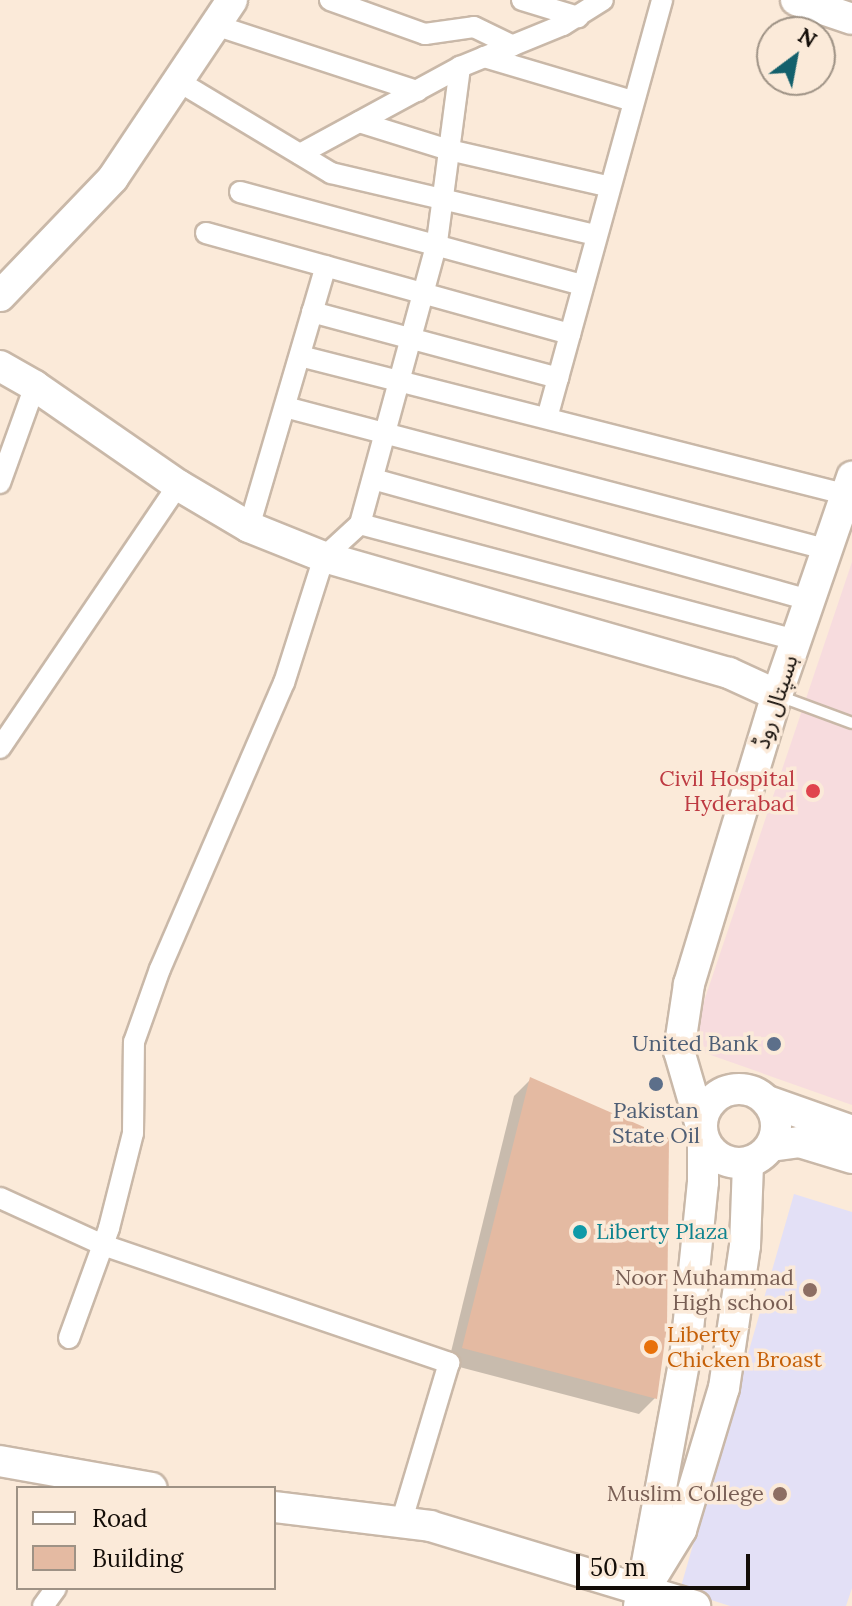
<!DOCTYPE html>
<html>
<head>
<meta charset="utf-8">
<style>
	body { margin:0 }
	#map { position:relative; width:852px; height:1606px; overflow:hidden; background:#fbead9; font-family:Lora,"Noto Sans Arabic",serif }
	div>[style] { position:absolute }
	.education>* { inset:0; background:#e3e0f6 }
	.medical>* { inset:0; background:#f7dcde }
	.shadow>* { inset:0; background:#0003 }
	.building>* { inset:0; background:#e4baa2 }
	.roads { filter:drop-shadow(2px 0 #c9b8a8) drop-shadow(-2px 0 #c9b8a8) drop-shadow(0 2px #c9b8a8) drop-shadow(0 -2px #c9b8a8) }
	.lane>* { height:10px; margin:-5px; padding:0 5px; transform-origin:5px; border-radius:5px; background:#fff }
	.street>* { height:20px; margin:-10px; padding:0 10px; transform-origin:10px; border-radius:10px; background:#fff }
	.secondary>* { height:30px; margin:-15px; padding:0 15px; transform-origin:15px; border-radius:15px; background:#fff }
	.secondary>.ring { margin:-15px; padding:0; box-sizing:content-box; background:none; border:30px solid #fff; border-radius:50% }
	.dots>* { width:22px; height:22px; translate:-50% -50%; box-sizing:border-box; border:4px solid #fbead9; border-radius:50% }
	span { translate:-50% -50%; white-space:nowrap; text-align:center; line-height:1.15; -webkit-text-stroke:7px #fbead9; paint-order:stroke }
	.street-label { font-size:22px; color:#130d08 }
	.health-label { font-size:22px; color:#be3a42 }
	.right { translate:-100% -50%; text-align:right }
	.service-label { font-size:22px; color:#4e5e75 }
	.culture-label { font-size:22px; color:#0d838f }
	.left { translate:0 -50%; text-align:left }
	.education-label { font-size:22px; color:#785e54 }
	.food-label { font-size:22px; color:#c56008 }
	.legend { position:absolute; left:16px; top:1486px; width:260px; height:104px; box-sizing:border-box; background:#fbead9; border:2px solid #9e9285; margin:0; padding:10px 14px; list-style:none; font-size:24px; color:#130d08 }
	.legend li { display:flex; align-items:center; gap:16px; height:40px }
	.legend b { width:40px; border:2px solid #9e9285 }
	.north { position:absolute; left:756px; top:16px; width:80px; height:80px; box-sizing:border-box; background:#fbead9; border:2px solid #9e9285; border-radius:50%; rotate:32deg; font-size:22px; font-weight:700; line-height:32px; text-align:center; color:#130d08 }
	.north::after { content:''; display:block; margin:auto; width:28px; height:36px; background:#13606c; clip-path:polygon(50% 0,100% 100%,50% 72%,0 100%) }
	.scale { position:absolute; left:576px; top:1554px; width:174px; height:36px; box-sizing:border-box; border:4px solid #130d08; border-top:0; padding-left:10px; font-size:24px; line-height:28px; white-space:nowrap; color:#130d08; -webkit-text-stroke:6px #fbead9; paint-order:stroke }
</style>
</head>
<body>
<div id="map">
	<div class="education">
		<i style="clip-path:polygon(794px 1194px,852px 1212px,852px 1588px,846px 1606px,730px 1606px,680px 1590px)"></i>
	</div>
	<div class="medical">
		<i style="clip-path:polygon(852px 562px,852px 1105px,705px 1053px,698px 1019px)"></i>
	</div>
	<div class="shadow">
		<i style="clip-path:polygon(530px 1080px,655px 1398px,639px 1414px,448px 1364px,514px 1096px)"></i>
	</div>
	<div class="building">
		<i style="clip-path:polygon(530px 1077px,669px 1138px,667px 1326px,657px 1399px,462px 1348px)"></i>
	</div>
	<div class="roads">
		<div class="lane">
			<i style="left:779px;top:696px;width:78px;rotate:20.3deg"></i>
		</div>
		<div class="street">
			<i style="left:330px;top:0;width:101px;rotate:19.7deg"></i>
			<i style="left:425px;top:34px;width:49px;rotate:-8.1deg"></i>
			<i style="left:474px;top:27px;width:43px;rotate:26deg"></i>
			<i style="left:522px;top:0;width:59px;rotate:16.9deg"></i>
			<i style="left:215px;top:25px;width:213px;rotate:18.1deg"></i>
			<i style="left:484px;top:57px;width:155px;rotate:16.5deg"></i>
			<i style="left:178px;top:81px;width:179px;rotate:31deg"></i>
			<i style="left:331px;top:173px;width:272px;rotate:13.2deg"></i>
			<i style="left:359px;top:122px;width:94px;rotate:17.3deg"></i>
			<i style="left:449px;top:150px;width:165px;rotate:12.9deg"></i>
			<i style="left:300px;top:154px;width:182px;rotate:-28.5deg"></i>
			<i style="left:460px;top:67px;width:111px;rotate:-22.2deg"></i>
			<i style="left:563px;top:25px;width:47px;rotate:-32deg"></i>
			<i style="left:240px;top:192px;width:355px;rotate:15.2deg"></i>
			<i style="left:206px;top:233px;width:378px;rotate:15.5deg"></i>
			<i style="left:312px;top:312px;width:255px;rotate:15deg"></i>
			<i style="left:300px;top:356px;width:561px;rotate:14.23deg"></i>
			<i style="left:285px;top:407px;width:558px;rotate:14.73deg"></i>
			<i style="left:547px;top:418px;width:434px;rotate:-74.6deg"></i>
			<i style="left:373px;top:479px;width:452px;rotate:15.5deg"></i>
			<i style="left:0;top:483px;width:103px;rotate:-70.2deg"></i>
			<i style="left:360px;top:524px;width:451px;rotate:14.9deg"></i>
			<i style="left:249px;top:527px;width:272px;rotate:-73.6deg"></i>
			<i style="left:0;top:748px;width:318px;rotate:-55.9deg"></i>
			<i style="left:0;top:1198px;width:113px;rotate:24.5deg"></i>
			<i style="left:103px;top:1245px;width:366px;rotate:18.8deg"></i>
			<i style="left:449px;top:1363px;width:164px;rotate:106.7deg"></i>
			<i style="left:69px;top:1338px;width:117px;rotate:-70deg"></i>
			<i style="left:109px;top:1228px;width:98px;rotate:-75.8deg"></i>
			<i style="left:133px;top:1133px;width:91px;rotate:-89.4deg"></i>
			<i style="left:134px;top:1042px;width:77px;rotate:-70.4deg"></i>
			<i style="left:160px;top:969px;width:312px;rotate:-66.6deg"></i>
			<i style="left:284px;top:683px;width:132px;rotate:-72.4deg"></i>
			<i style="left:324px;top:557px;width:49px;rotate:-42.5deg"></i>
			<i style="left:360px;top:524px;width:292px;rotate:-74.7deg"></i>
			<i style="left:437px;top:242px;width:177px;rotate:-82.5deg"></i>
			<i style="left:43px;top:1606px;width:22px;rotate:-54deg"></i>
		</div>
		<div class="secondary">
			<i style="left:796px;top:0;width:59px;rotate:18.7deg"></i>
			<i style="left:0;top:296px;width:163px;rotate:-46.2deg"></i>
			<i style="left:113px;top:178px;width:214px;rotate:-56.2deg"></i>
			<i style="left:0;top:366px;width:40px;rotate:29.7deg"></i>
			<i style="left:35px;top:386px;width:174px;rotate:34.7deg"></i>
			<i style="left:178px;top:485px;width:82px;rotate:30.6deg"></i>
			<i style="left:249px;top:527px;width:81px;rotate:21.8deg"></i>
			<i style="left:324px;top:557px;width:421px;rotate:16deg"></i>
			<i style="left:729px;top:673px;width:53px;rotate:24.6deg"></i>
			<i class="ring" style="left:702px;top:1089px;width:44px;height:44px"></i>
			<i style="left:767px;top:1101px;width:90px;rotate:19.4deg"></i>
			<i style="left:701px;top:1126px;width:78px;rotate:-106.3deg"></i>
			<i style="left:679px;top:1051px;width:68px;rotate:-81.5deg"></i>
			<i style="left:689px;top:984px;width:302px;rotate:-73.1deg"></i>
			<i style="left:777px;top:695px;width:231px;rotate:-71deg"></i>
			<i style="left:771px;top:1146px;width:28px;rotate:-8deg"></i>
			<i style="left:799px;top:1142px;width:55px;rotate:16.8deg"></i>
			<i style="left:0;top:1461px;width:154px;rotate:10.1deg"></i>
			<i style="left:274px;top:1507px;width:157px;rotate:6.9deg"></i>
			<i style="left:430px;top:1526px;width:277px;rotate:16.8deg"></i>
			<i style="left:654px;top:1574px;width:52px;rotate:-58.5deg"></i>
			<i style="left:681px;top:1530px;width:148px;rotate:-73.2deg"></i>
			<i style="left:724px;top:1388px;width:144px;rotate:-81.6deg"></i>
			<i style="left:745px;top:1246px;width:83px;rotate:-87.9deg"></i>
			<i style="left:639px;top:1606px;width:251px;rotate:-79.5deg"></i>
			<i style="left:685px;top:1359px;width:178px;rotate:-84.2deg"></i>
			<i style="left:703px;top:1182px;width:45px;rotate:-90deg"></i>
		</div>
	</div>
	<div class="dots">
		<i style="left:813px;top:791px;background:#e0444e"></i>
		<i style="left:774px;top:1044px;background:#5c6f8a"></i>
		<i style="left:656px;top:1084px;background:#5c6f8a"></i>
		<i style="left:580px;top:1232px;background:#0f9aa8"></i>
		<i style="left:810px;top:1290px;background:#8d6e63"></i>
		<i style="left:651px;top:1347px;background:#e8710a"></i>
		<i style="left:780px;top:1494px;background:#8d6e63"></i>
	</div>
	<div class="street-label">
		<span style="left:776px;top:702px;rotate:-72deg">ہسپتال روڈ</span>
	</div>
	<div class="health-label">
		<span class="right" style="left:795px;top:791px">Civil Hospital<br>Hyderabad</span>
	</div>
	<div class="service-label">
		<span class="right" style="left:758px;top:1044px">United Bank</span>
		<span style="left:656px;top:1123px">Pakistan<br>State Oil</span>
	</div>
	<div class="culture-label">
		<span class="left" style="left:596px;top:1232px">Liberty Plaza</span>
	</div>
	<div class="education-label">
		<span class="right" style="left:794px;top:1290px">Noor Muhammad<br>High school</span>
		<span class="right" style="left:764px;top:1494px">Muslim College</span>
	</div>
	<div class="food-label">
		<span class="left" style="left:667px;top:1347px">Liberty<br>Chicken Broast</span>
	</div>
	<ul class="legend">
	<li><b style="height:10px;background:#fff"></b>Road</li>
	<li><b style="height:22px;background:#e4baa2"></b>Building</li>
	</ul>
	<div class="north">N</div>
	<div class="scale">50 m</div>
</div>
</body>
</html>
